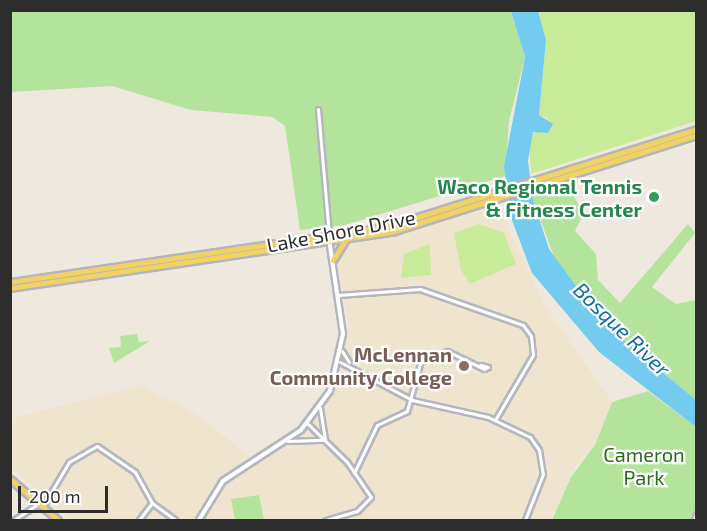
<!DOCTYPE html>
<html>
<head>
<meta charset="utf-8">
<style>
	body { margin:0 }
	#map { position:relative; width:707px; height:531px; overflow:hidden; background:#eee8df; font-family:"Exo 2",sans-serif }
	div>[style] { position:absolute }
	.education>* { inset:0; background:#efe5cf }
	.green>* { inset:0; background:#b4e49c }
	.pitch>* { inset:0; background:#c7eb98 }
	.water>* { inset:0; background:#73ccf0 }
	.roads { filter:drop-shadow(2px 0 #b3b5c0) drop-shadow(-2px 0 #b3b5c0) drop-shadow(0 2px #b3b5c0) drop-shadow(0 -2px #b3b5c0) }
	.minor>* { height:3px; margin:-1.5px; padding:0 1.5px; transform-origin:1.5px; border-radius:1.5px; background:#fff }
	.tertiary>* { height:4px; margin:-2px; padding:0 2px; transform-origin:2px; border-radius:2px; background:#fff }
	.primary>* { height:5px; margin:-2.5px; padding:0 2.5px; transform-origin:2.5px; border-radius:2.5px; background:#f2d261 }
	.dots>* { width:16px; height:16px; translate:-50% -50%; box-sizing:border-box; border:3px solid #fff; border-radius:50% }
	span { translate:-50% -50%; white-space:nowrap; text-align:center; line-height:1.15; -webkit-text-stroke:4.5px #fff; paint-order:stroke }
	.leisure-label { font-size:20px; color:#27864d; font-weight:700 }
	.right { translate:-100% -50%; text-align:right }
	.street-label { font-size:20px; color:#2d2d2d }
	.education-label { font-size:20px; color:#785e54; font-weight:700 }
	.park-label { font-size:20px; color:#2a6c1b }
	.water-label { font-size:21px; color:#0d6ba1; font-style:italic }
	.frame { position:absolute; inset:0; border:12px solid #2d2d2d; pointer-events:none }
	.scale { position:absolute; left:18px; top:486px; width:90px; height:27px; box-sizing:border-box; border:3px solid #2d2d2d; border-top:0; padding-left:8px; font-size:18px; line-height:21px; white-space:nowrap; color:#2d2d2d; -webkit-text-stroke:4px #fff; paint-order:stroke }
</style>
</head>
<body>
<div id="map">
	<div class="education">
		<i style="clip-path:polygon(498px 206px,546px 308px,612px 402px,598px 442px,574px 468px,552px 520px,72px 520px,11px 468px,11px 430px,17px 417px,139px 385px,198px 415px,256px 462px,280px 450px,304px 431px,342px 374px,348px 323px,336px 255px,344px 244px)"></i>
	</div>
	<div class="green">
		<i style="clip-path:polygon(135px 10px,511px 11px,525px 57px,509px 121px,505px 176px,345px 225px,300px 230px,285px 126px,272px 117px,191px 110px,112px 86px,11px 92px,10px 11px)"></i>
		<i style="clip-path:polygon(566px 184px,584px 213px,575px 231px,596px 254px,598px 280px,620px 303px,688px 224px,695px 233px,652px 287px,676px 304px,696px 300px,696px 400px,602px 322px,558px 267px,533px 200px,533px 186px)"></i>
		<i style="clip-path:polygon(137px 334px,139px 342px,150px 341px,114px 363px,109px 348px,121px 347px,120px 336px)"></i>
		<i style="clip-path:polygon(648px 391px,696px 427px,696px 520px,552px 520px,571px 477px,595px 445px,612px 402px)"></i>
		<i style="clip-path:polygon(259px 495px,264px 520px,235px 520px,231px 499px)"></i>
	</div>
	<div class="pitch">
		<i style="clip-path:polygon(538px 11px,696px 11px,696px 121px,531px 174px,529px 144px,535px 130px,544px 133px,547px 118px,539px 115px,546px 40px)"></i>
		<i style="clip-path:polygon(479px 224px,504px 233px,516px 264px,470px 284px,461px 270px,454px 233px)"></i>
		<i style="clip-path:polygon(430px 244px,431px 275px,401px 278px,404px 254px)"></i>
	</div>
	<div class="water">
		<i style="clip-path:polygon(511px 11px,538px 11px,546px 40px,539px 115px,553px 124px,548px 133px,533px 132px,528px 161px,533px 200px,549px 249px,602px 322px,696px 400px,696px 427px,599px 352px,532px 273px,510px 215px,504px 166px,525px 57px)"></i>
	</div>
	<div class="roads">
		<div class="minor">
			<i style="left:318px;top:109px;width:127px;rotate:85deg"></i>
			<i style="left:338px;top:295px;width:82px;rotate:-4.2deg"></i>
			<i style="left:420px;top:289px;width:109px;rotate:19.3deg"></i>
			<i style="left:523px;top:325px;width:14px;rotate:54deg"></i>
			<i style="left:531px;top:336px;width:19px;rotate:84deg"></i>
			<i style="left:533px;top:355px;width:75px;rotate:120.3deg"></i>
			<i style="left:342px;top:351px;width:13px;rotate:58deg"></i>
			<i style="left:340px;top:362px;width:81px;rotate:27.8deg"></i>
			<i style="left:412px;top:400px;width:78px;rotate:12.6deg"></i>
			<i style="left:488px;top:417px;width:47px;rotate:25.5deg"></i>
			<i style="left:530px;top:437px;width:16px;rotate:55deg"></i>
			<i style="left:539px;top:450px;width:24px;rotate:81deg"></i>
			<i style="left:543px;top:474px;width:49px;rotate:111.4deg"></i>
			<i style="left:320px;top:408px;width:31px;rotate:81deg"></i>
			<i style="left:307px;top:423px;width:56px;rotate:44.3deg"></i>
			<i style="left:347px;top:462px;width:42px;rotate:55.6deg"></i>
			<i style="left:371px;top:497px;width:20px;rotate:135deg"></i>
			<i style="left:357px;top:511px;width:33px;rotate:164deg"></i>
			<i style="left:287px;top:441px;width:38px;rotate:-2deg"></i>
			<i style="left:354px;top:473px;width:53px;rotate:-64.4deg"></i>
			<i style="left:377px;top:425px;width:33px;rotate:-25deg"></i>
			<i style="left:407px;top:411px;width:53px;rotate:-74.6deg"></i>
			<i style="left:421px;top:360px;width:28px;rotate:-19deg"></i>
			<i style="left:447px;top:351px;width:41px;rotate:25.9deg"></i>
			<i style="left:484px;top:369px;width:4px;rotate:-27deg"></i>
			<i style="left:488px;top:367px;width:8px;rotate:-166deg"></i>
			<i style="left:43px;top:506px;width:51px;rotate:-59.4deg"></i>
			<i style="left:69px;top:462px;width:32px;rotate:-30deg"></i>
			<i style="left:97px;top:446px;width:46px;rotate:34.4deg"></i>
			<i style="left:135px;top:472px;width:35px;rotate:61deg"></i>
			<i style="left:152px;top:503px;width:29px;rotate:36deg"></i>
			<i style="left:14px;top:520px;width:29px;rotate:-34deg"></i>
			<i style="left:139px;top:520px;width:21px;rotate:-53deg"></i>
			<i style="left:694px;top:520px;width:6px;rotate:-72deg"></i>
		</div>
		<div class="tertiary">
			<i style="left:199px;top:520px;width:46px;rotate:-58.4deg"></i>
			<i style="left:223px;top:481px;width:93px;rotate:-33.2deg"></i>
			<i style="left:301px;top:430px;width:49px;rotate:-53.4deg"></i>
			<i style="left:330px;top:391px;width:58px;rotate:-77.2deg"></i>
			<i style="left:343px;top:334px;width:96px;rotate:-98.4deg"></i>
		</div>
		<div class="primary">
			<i style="left:333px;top:260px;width:25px;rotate:-58deg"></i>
			<i style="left:10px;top:282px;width:380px;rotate:-8.3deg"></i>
			<i style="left:386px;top:227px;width:325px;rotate:-17.5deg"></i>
			<i style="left:10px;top:288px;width:388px;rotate:-8.4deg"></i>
			<i style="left:394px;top:231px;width:317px;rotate:-17.6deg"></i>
			<i style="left:10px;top:479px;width:63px;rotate:40.5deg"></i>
		</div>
	</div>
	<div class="dots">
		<i style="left:654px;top:197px;background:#2e9e5b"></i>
		<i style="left:464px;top:366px;background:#8d6e63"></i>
	</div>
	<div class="leisure-label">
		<span class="right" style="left:642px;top:198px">Waco Regional Tennis<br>&amp; Fitness Center</span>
	</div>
	<div class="street-label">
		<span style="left:341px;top:231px;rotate:-11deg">Lake Shore Drive</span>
	</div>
	<div class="education-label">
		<span class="right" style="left:452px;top:366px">McLennan<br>Community College</span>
	</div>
	<div class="park-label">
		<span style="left:644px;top:466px">Cameron<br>Park</span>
	</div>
	<div class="water-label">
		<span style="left:622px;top:329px;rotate:44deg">Bosque River</span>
	</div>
	<div class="frame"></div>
	<div class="scale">200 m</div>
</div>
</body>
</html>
